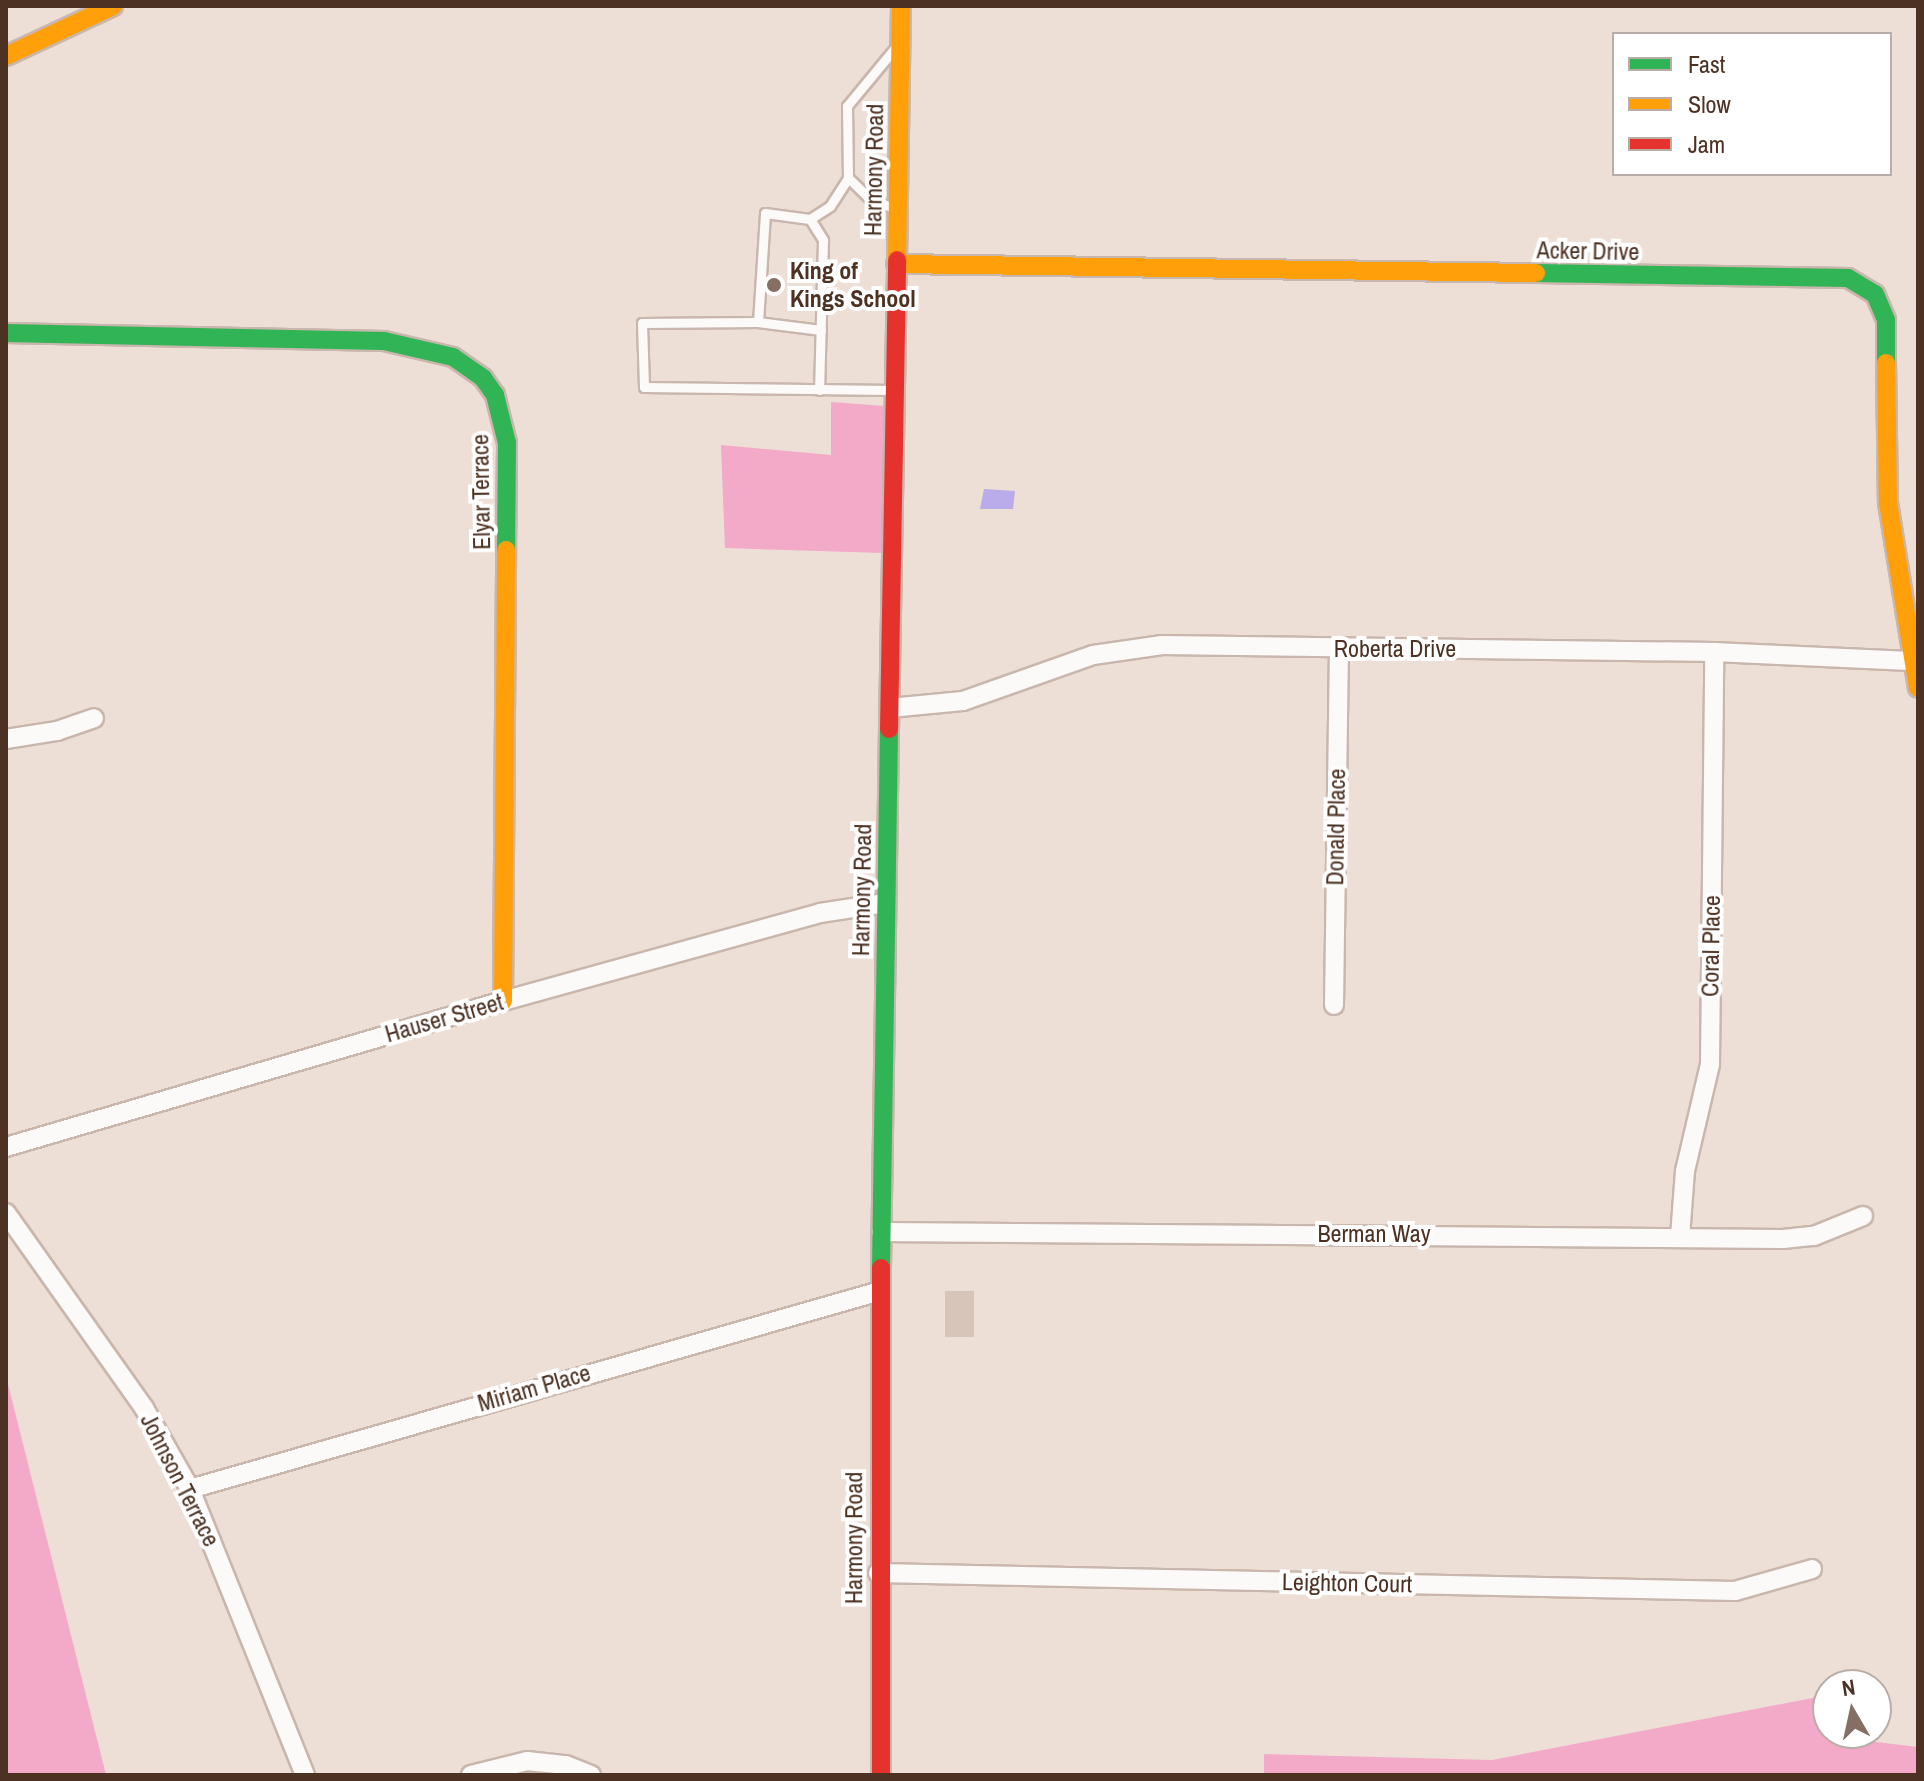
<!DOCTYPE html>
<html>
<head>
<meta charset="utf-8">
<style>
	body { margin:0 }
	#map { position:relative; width:1924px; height:1781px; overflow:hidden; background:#edded6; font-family:"Archivo Narrow",sans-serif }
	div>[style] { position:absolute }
	.forest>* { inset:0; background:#f3a9c8 }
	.water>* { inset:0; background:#baacea }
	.building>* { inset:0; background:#d8c5ba; transform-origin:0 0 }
	.roads { filter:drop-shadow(2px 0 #c9b6ac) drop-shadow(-2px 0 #c9b6ac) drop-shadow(0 2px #c9b6ac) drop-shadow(0 -2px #c9b6ac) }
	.lane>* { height:9px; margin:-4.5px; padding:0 4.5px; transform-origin:4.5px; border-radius:4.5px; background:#fcfaf9 }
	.street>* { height:18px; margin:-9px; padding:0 9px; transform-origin:9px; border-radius:9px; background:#fcfaf9 }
	.fast>* { height:18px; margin:-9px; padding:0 9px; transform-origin:9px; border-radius:9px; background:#30b455 }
	.slow>* { height:18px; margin:-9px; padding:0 9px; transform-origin:9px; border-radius:9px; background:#ff9f0a }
	.jam>* { height:18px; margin:-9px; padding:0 9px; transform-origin:9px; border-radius:9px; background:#e5322d }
	.dots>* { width:22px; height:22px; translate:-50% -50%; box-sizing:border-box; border:4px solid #fff; border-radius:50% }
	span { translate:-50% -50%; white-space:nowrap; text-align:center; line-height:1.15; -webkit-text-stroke:8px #fff; paint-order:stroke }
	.street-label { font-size:24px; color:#4d3223 }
	.poi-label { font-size:24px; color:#4d3223; font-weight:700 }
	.left { translate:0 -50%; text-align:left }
	.frame { position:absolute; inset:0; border:8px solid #4d3223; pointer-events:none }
	.legend { position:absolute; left:1612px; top:32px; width:280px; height:144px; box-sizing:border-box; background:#fff; border:2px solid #b8ada7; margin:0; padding:10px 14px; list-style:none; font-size:24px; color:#4d3223 }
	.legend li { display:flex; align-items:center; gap:16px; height:40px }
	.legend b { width:40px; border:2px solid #b8ada7 }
	.north { position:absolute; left:1812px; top:1669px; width:80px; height:80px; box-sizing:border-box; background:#fff; border:2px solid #b8ada7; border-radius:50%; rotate:351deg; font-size:22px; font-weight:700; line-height:32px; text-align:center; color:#4d3223 }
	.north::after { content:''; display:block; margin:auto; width:28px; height:36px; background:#856e62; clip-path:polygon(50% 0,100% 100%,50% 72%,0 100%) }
</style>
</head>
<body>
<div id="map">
	<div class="forest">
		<i style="clip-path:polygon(831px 402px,885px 406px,883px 553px,725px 548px,721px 445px,831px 455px)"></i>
		<i style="clip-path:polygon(6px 1383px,8px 1384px,106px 1775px,6px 1775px)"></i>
		<i style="clip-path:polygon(1823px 1696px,1828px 1701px,1828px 1733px,1865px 1733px,1876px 1742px,1918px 1747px,1918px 1775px,1264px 1775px,1264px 1754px,1492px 1760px)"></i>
	</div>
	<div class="water">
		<i style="clip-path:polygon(984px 489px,1015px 491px,1013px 509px,980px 509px)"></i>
	</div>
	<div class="building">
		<i style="left:945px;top:1291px;width:29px;height:46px"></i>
	</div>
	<div class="roads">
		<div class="lane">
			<i style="left:895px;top:209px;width:30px;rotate:-156deg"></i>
			<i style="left:868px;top:197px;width:28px;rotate:-136deg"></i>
			<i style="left:848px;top:178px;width:72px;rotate:-90.8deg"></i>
			<i style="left:847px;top:106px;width:75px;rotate:-50.4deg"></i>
			<i style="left:810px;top:219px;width:25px;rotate:58deg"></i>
			<i style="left:823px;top:240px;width:150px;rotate:91.5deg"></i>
			<i style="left:758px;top:322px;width:109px;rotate:-86.3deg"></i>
			<i style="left:765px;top:213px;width:45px;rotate:7.6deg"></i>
			<i style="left:810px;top:219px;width:24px;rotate:-33deg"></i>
			<i style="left:830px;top:206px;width:33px;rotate:-57deg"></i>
			<i style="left:821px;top:330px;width:64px;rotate:-172.8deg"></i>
			<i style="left:758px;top:322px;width:116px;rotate:179.5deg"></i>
			<i style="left:642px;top:323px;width:64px;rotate:88.2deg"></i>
			<i style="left:644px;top:387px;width:249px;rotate:0.7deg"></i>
		</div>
		<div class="street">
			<i style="left:890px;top:708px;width:73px;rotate:-5.5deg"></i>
			<i style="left:963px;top:701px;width:138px;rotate:-19.5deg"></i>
			<i style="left:1093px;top:655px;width:70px;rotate:-8.2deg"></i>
			<i style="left:1162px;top:645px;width:552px;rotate:0.73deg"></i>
			<i style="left:1714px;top:652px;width:196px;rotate:2.6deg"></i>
			<i style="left:6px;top:739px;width:52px;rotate:-8.9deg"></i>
			<i style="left:57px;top:731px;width:39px;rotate:-19deg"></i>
			<i style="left:1334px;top:1005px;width:355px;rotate:-89.2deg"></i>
			<i style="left:6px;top:1147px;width:518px;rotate:-16.37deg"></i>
			<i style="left:503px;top:1001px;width:329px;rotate:-15.5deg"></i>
			<i style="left:820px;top:913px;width:66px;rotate:-8.7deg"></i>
			<i style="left:6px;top:1213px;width:239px;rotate:54.7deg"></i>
			<i style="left:144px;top:1408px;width:93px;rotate:60.4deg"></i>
			<i style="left:190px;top:1489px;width:308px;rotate:68.1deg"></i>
			<i style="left:881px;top:1232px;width:902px;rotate:0.44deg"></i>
			<i style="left:1783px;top:1239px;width:31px;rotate:-6deg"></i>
			<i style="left:1814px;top:1236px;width:53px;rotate:-22.2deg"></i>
			<i style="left:1680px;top:1237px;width:66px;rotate:-85.7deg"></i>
			<i style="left:1685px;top:1171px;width:110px;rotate:-76.8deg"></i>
			<i style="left:1710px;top:1064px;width:412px;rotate:-89.4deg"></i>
			<i style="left:190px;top:1489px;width:718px;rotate:-16.01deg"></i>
			<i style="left:878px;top:1573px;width:857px;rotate:1.2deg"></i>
			<i style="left:1735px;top:1591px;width:80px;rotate:-15.9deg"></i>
			<i style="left:471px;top:1775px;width:58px;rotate:-14deg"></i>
			<i style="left:527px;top:1761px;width:39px;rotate:6deg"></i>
			<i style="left:566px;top:1765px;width:27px;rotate:22deg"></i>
		</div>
		<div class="fast">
			<i style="left:1536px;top:273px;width:312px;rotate:0.9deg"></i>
			<i style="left:1848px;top:278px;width:31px;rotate:31deg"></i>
			<i style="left:1875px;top:294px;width:28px;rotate:67deg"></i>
			<i style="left:1886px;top:320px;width:43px;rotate:90deg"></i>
			<i style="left:6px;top:333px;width:378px;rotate:1.2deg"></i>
			<i style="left:384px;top:341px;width:71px;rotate:13.1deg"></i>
			<i style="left:453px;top:357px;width:37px;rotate:35deg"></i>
			<i style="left:483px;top:378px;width:21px;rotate:55deg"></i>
			<i style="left:495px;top:395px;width:49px;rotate:76deg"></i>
			<i style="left:507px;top:443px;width:107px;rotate:90.5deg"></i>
			<i style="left:881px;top:1268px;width:539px;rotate:-89.15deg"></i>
		</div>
		<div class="slow">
			<i style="left:6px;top:56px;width:118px;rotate:-25deg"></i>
			<i style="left:897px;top:260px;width:254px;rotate:-89.1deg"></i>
			<i style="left:896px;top:264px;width:640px;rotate:0.81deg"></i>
			<i style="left:1886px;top:363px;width:140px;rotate:89.2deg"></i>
			<i style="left:1888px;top:503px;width:187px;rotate:80.8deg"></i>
			<i style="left:503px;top:1001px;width:451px;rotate:-89.6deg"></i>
		</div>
		<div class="jam">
			<i style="left:889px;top:729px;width:469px;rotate:-89deg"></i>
			<i style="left:881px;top:1268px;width:507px;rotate:90deg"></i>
		</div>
	</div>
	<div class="dots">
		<i style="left:774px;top:285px;background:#856e62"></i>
	</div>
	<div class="street-label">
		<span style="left:874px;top:170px;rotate:-89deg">Harmony Road</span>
		<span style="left:1588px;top:251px;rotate:1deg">Acker Drive</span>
		<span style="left:481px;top:492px;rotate:-91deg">Elyar Terrace</span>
		<span style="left:1395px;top:649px">Roberta Drive</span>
		<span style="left:1336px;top:827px;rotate:-89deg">Donald Place</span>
		<span style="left:862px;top:890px;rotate:-89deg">Harmony Road</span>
		<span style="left:1711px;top:946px;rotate:-89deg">Coral Place</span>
		<span style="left:444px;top:1018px;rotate:-16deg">Hauser Street</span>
		<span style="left:1374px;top:1234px">Berman Way</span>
		<span style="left:534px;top:1388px;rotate:-16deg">Miriam Place</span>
		<span style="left:180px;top:1480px;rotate:63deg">Johnson Terrace</span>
		<span style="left:854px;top:1538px;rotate:-90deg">Harmony Road</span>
		<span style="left:1347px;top:1583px;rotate:1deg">Leighton Court</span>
	</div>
	<div class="poi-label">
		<span class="left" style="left:790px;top:285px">King of<br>Kings School</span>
	</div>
	<div class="frame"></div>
	<ul class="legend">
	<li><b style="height:10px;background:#30b455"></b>Fast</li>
	<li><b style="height:10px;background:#ff9f0a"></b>Slow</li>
	<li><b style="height:10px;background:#e5322d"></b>Jam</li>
	</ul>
	<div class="north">N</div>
</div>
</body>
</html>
